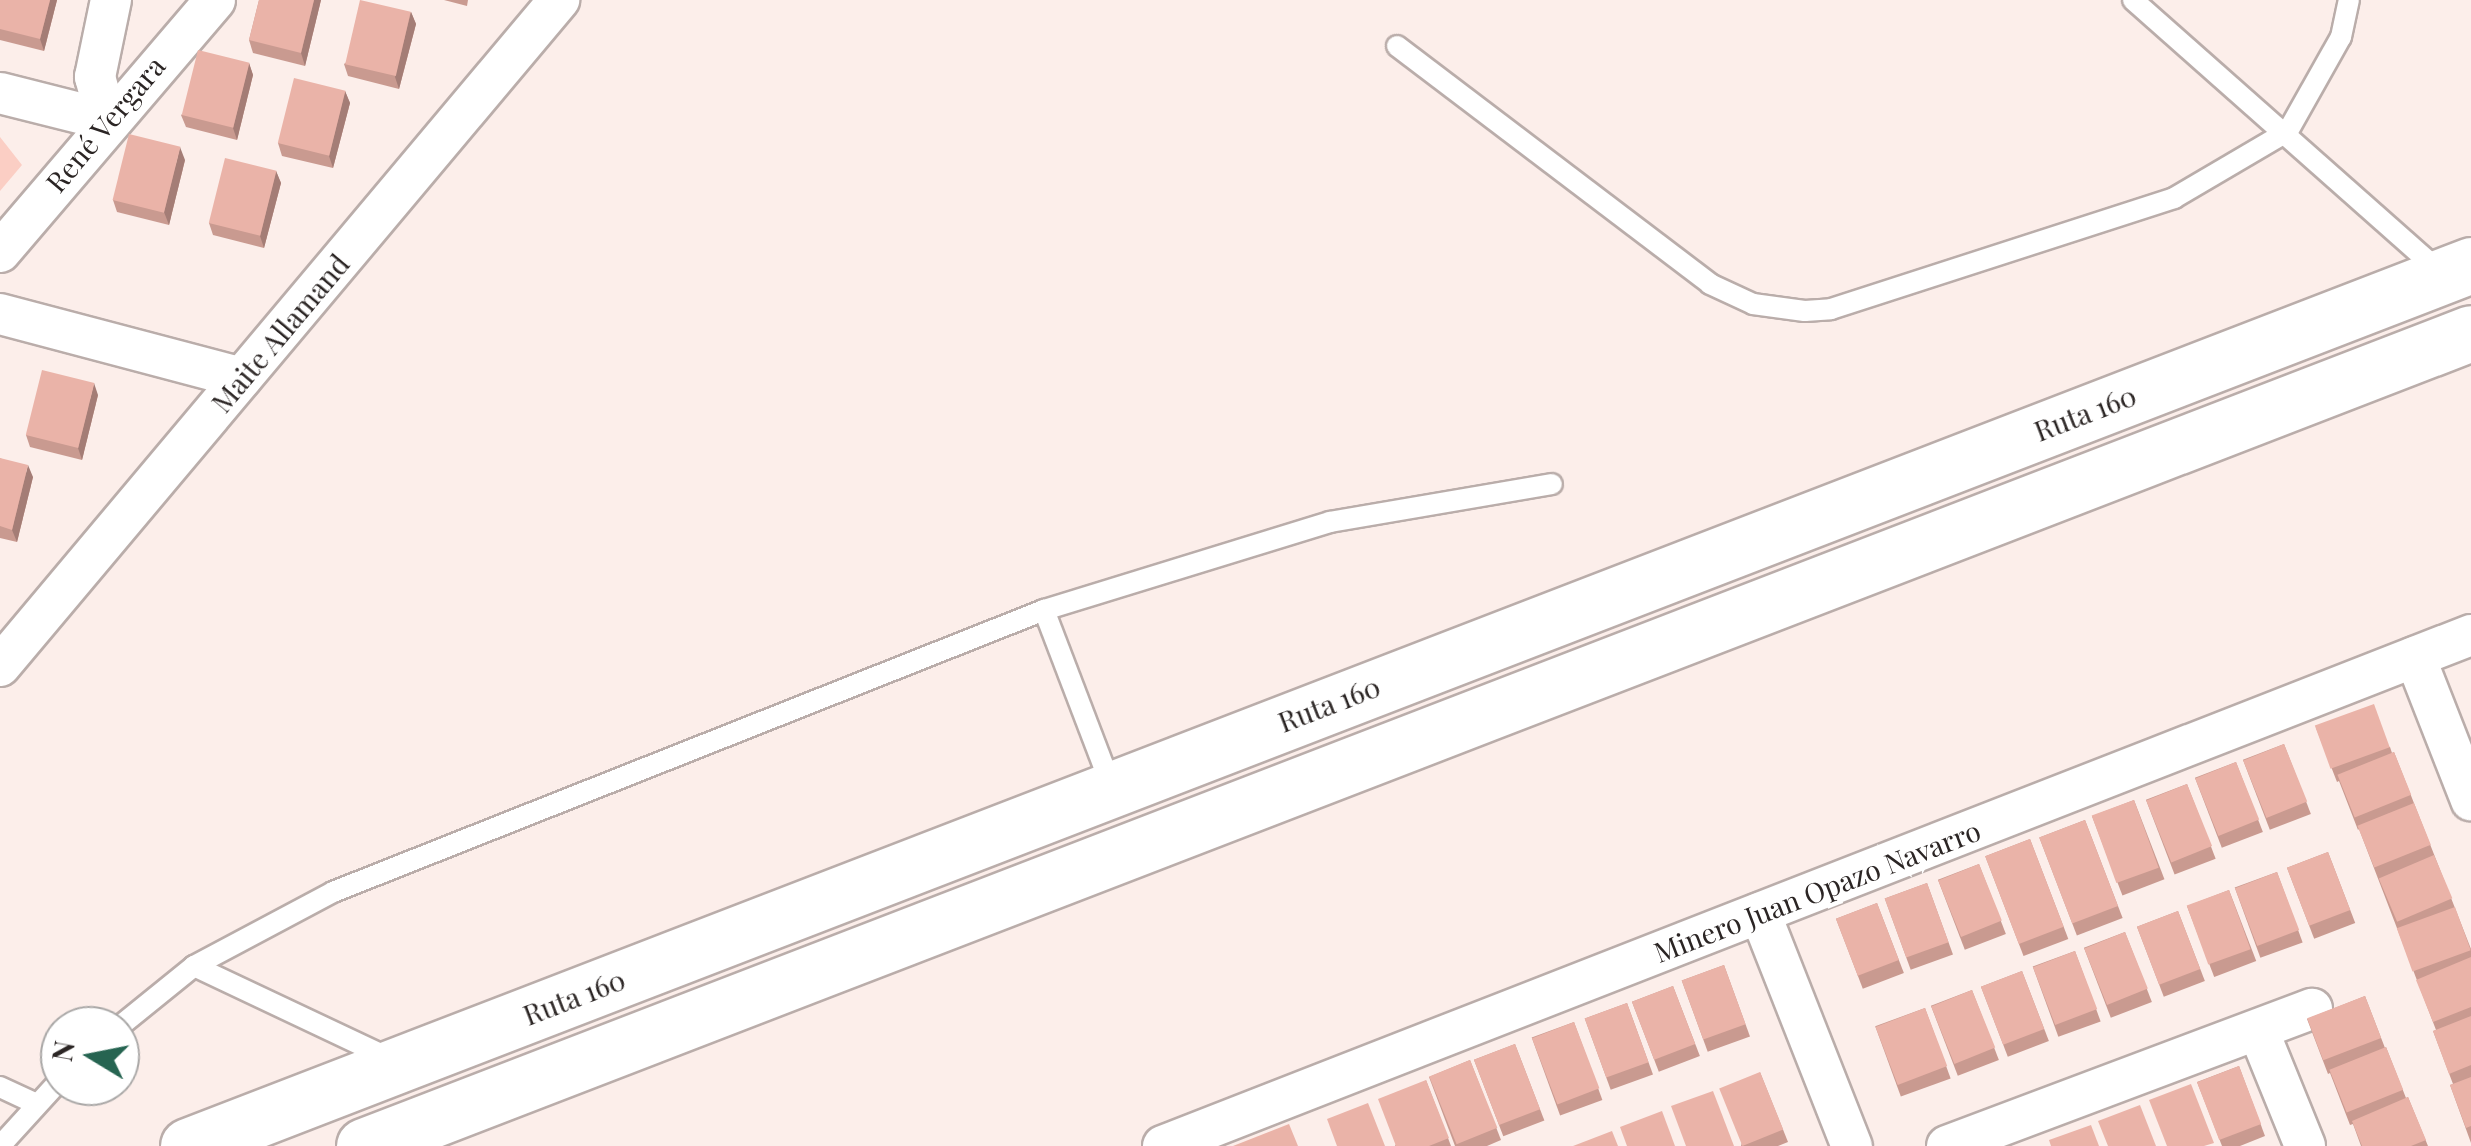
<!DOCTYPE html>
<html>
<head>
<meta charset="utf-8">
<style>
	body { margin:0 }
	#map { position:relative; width:2471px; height:1146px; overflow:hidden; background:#fceeea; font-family:"Playfair Display",serif }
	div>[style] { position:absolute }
	.green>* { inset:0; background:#fbcec4 }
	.roads { filter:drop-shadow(2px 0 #baadaa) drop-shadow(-2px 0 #baadaa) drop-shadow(0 2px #baadaa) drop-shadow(0 -2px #baadaa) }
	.service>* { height:20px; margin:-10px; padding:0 10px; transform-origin:10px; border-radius:10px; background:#fff }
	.minor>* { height:40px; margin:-20px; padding:0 20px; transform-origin:20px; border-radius:20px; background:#fff }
	.motorway>* { height:55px; margin:-27.5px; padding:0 27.5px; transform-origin:27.5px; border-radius:27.5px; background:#fff }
	.wall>* { inset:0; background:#c99a90; transform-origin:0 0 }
	.shaded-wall>* { inset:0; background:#a47d76 }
	.building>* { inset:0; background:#eab3a8; transform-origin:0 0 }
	span { translate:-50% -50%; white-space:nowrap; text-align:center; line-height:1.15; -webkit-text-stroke:9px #fff; paint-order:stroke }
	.street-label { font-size:28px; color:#2b2524 }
	.north { position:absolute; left:40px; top:1006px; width:100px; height:100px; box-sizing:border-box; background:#fff; border:2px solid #aaa8a7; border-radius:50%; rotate:280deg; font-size:28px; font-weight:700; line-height:40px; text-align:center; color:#2b2524 }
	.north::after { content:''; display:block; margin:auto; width:35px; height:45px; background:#266451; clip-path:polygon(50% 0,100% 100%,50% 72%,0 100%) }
</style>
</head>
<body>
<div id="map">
	<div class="green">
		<i style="clip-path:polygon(0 137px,22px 165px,0 191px)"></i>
	</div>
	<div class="roads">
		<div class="service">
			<i style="left:2133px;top:0;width:409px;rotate:41.5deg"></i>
			<i style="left:1397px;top:46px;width:393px;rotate:37.2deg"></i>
			<i style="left:1710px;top:284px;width:47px;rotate:24.9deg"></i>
			<i style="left:1753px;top:304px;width:52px;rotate:7.7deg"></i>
			<i style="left:1805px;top:311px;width:26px;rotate:-4deg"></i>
			<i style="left:1831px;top:309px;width:361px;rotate:-17.9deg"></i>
			<i style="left:2174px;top:198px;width:132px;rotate:-30.4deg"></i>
			<i style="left:2288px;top:131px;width:108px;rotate:-60.6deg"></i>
			<i style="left:2341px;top:37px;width:38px;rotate:-78deg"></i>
			<i style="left:1044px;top:610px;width:187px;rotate:69.1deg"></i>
			<i style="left:194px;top:966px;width:218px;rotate:25.3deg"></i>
			<i style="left:120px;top:1026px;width:95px;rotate:-39deg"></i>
			<i style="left:194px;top:966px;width:157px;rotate:-28deg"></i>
			<i style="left:333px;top:892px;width:765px;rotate:-21.63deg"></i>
			<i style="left:1044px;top:610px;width:299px;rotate:-17.1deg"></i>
			<i style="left:1330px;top:522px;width:225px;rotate:-9.7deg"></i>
			<i style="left:0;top:1087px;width:40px;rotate:25deg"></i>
			<i style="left:0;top:1146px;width:89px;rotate:-47.7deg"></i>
		</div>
		<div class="minor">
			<i style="left:0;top:93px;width:110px;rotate:14.2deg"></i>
			<i style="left:107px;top:120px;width:45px;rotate:-105.6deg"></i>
			<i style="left:95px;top:77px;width:79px;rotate:-78.3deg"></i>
			<i style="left:0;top:252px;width:331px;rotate:-49.5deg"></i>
			<i style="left:0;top:314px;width:250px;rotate:14.8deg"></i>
			<i style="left:2415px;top:657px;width:154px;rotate:68.6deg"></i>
			<i style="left:0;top:666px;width:870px;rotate:-49.99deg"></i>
			<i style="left:1760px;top:913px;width:251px;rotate:68.5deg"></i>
			<i style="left:2258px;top:1030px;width:125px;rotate:67.9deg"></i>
			<i style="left:1163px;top:1146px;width:1404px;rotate:-21.34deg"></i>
			<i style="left:1947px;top:1146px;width:390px;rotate:-20.6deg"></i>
		</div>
		<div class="motorway">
			<i style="left:188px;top:1146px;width:2447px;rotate:-21.1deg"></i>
			<i style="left:364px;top:1146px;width:2258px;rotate:-21.1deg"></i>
		</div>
	</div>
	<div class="wall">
		<i style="clip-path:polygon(0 0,57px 0,44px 51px,0 40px)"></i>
		<i style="clip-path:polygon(259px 0,321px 0,305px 66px,253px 53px,249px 40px)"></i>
		<i style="clip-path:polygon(444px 0,468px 0,467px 6px)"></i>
		<i style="clip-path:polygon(411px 12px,416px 24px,399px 89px,348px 76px,344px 64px)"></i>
		<i style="clip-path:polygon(249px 63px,253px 75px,237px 140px,186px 127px,181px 115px)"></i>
		<i style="clip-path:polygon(345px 91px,350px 103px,333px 168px,282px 156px,278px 143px)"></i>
		<i style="clip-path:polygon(185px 160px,169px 225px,117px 212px,113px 200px)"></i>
		<i style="clip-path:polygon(276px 171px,281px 183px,264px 248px,213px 235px,209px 223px)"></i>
		<i style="clip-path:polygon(98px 395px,82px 460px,30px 447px,26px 435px)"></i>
		<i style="clip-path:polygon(0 458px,33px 477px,17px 542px,0 538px)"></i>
		<i style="clip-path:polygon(2316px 728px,2390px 747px,2392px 753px,2394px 752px,2471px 949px,2471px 1143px,2450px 1085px,2453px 1084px,2433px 1031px,2436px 1030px,2359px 829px,2358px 830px,2339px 781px,2337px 782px)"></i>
		<i style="left:2284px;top:744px;width:75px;height:44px;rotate:69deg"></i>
		<i style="left:2236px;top:762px;width:75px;height:44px;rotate:69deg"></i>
		<i style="left:2187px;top:784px;width:80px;height:44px;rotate:69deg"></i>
		<i style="left:2134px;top:800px;width:85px;height:45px;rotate:69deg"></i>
		<i style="left:2085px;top:820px;width:105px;height:49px;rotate:69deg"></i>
		<i style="left:2030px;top:839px;width:107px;height:48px;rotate:69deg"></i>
		<i style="left:2328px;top:852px;width:76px;height:44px;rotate:69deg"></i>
		<i style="left:1979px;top:864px;width:75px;height:44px;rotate:69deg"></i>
		<i style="left:2277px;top:872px;width:75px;height:45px;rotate:70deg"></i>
		<i style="left:1927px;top:883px;width:76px;height:45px;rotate:70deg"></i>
		<i style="left:2229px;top:890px;width:76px;height:45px;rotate:69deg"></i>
		<i style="left:1877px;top:903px;width:75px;height:44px;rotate:69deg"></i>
		<i style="left:2178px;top:911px;width:75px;height:44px;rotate:69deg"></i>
		<i style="left:2125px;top:932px;width:75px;height:44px;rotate:69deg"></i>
		<i style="left:2075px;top:951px;width:75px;height:45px;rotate:70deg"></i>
		<i style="left:1724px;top:965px;width:76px;height:45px;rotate:70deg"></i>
		<i style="left:2022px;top:971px;width:75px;height:44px;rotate:69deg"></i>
		<i style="left:1673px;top:986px;width:75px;height:44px;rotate:69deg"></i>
		<i style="left:1972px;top:990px;width:75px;height:44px;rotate:69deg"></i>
		<i style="clip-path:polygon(2365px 996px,2385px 1048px,2386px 1047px,2406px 1098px,2408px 1097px,2428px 1146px,2361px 1146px,2353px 1124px,2350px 1125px,2330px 1073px,2328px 1074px,2307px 1019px)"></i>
		<i style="left:1627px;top:1003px;width:76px;height:45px;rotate:70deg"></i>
		<i style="left:1925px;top:1008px;width:75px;height:53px;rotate:70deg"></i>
		<i style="left:1574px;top:1022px;width:83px;height:45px;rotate:70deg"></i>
		<i style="left:1515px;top:1044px;width:82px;height:44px;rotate:69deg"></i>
		<i style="clip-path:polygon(1470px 1060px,1501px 1140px,1487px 1146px,1455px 1146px,1429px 1077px)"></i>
		<i style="clip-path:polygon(2239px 1066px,2265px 1136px,2240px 1146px,2222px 1146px,2197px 1082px)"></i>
		<i style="clip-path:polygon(1760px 1072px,1788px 1142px,1778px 1146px,1741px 1146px)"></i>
		<i style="clip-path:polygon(1426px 1080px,1451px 1146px,1395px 1146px)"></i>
	</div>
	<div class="shaded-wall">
		<i style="clip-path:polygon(50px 0,57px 0,44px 51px,40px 39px)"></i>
		<i style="clip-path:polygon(314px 0,321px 0,305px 66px,301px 53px)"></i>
		<i style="clip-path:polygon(411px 12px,416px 24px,399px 89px,395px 77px)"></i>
		<i style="clip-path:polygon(249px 63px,253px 75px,237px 140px,233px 128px)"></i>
		<i style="clip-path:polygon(345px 91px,350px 103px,333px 168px,329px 156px)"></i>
		<i style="clip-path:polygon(180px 147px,185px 160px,169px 225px,164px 212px)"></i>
		<i style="clip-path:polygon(276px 171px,281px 183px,264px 248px,260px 236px)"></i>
		<i style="clip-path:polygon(94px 383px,98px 395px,82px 460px,78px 448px)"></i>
		<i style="clip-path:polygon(28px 465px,33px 477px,17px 542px,12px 530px)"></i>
	</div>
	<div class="building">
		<i style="clip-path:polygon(0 0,50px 0,40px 39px,0 29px)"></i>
		<i style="clip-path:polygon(259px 0,314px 0,301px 53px,249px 40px)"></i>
		<i style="left:360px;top:0;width:52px;height:66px;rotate:13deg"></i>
		<i style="left:198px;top:50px;width:53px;height:67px;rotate:14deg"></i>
		<i style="left:294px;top:78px;width:53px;height:67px;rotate:14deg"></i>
		<i style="left:129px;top:134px;width:53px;height:68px;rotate:14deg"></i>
		<i style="left:225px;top:158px;width:53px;height:67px;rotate:14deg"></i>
		<i style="left:42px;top:370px;width:54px;height:67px;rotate:14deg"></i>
		<i style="clip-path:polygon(0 458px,28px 465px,12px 530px,0 526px)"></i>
		<i style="left:2374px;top:704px;width:46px;height:63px;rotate:70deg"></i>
		<i style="left:2284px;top:744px;width:62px;height:44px;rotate:68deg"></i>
		<i style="left:2394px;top:752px;width:46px;height:61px;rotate:68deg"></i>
		<i style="left:2236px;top:762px;width:62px;height:44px;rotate:68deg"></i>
		<i style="left:2187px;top:784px;width:67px;height:44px;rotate:68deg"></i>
		<i style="left:2134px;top:800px;width:72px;height:45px;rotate:70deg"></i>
		<i style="left:2414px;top:803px;width:45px;height:61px;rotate:68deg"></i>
		<i style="left:2085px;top:820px;width:92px;height:49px;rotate:69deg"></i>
		<i style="left:2030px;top:839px;width:94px;height:48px;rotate:69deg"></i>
		<i style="left:2328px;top:852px;width:62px;height:44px;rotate:69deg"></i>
		<i style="left:2434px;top:855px;width:47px;height:60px;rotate:67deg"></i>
		<i style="left:1979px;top:864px;width:61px;height:44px;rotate:68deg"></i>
		<i style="left:2277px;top:872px;width:62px;height:45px;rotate:69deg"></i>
		<i style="left:1927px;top:883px;width:63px;height:45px;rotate:70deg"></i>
		<i style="left:2229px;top:890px;width:63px;height:45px;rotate:70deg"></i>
		<i style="left:1877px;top:903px;width:61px;height:44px;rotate:69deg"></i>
		<i style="left:2455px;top:907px;width:46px;height:62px;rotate:70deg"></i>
		<i style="left:2178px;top:911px;width:62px;height:44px;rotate:69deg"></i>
		<i style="left:2125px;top:932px;width:61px;height:44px;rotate:68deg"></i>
		<i style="left:2075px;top:951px;width:62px;height:45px;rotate:69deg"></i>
		<i style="clip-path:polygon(2471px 957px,2471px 1007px,2433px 1022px,2416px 980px)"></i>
		<i style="left:1724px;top:965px;width:63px;height:45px;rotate:70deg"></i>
		<i style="left:2022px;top:971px;width:62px;height:44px;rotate:69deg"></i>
		<i style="left:1673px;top:986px;width:62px;height:44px;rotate:69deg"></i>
		<i style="left:1972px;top:990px;width:62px;height:44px;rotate:68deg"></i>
		<i style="left:2365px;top:996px;width:45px;height:62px;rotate:69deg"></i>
		<i style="left:1627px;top:1003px;width:63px;height:45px;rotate:70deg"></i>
		<i style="left:1925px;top:1008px;width:62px;height:53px;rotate:69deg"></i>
		<i style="clip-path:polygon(2471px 1016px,2471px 1065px,2449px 1074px,2433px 1031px)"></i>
		<i style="left:1574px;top:1022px;width:71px;height:45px;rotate:69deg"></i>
		<i style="left:1515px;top:1044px;width:70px;height:44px;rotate:69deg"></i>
		<i style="left:2386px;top:1047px;width:46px;height:61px;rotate:68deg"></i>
		<i style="left:1470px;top:1060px;width:73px;height:44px;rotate:68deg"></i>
		<i style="left:2239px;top:1066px;width:62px;height:45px;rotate:69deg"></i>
		<i style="left:1760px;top:1072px;width:62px;height:44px;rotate:68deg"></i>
		<i style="clip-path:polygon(2471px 1077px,2471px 1126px,2466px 1128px,2450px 1085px)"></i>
		<i style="clip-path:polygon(1426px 1080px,1449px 1138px,1429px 1146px,1396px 1146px,1378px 1099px)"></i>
		<i style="clip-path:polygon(2191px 1084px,2214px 1143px,2204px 1146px,2167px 1146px,2149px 1100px)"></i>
		<i style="clip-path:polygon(1713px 1091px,1734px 1146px,1686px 1146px,1671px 1106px)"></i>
		<i style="clip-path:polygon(2408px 1097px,2426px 1140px,2411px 1146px,2362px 1146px,2352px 1121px)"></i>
		<i style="clip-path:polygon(1368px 1103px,1385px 1146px,1337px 1146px,1327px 1119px)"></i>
		<i style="clip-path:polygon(2140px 1105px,2156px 1146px,2108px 1146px,2098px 1121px)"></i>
		<i style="clip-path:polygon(1662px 1111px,1675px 1146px,1627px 1146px,1620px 1127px)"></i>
		<i style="clip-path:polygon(1289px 1124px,1298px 1146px,1233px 1146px)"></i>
		<i style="clip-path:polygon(2091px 1125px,2099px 1146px,2051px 1146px,2049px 1140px)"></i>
		<i style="clip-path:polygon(1612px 1131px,1618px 1146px,1573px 1146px)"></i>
	</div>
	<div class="street-label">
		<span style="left:105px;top:124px;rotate:-50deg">René Vergara</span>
		<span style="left:280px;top:333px;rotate:-50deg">Maite Allamand</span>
		<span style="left:2085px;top:413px;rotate:-21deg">Ruta 160</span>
		<span style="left:1329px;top:704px;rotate:-21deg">Ruta 160</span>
		<span style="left:1817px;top:891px;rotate:-21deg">Minero Juan Opazo Navarro</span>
		<span style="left:574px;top:997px;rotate:-21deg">Ruta 160</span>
	</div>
	<div class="north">N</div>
</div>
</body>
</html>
